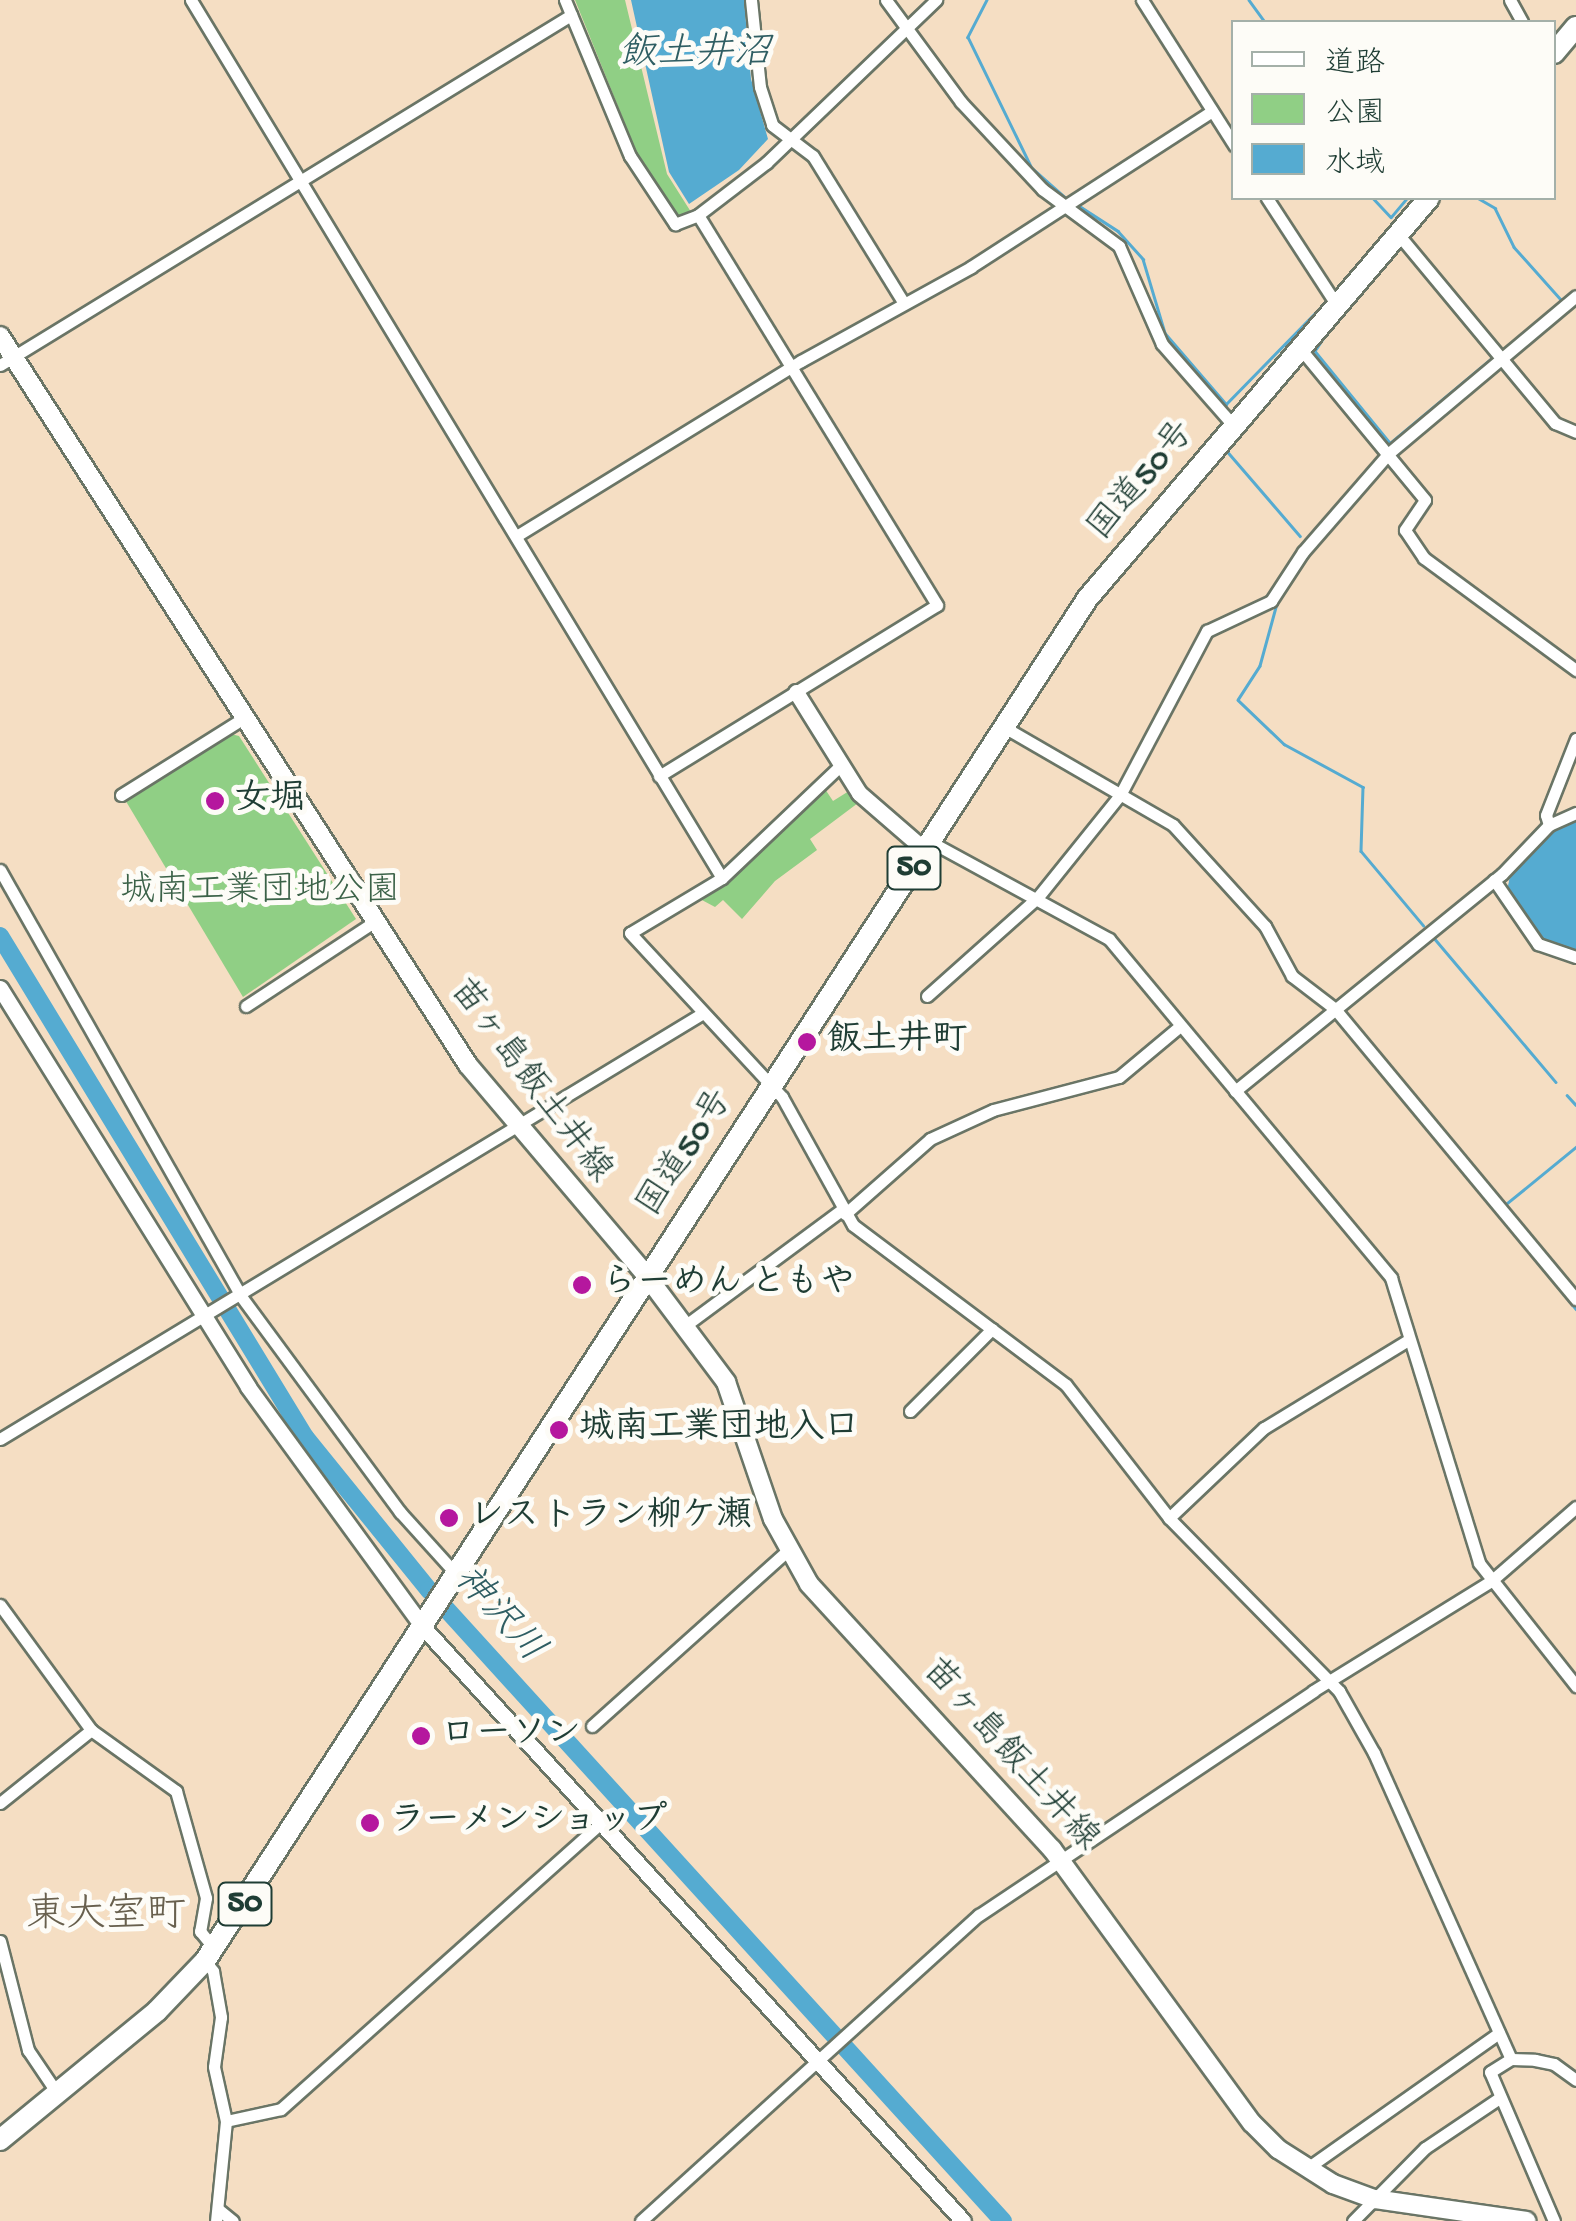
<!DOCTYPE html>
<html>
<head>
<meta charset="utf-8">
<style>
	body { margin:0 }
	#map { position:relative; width:1576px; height:2221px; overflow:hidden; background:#f5dec3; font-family:"Gochi Hand","Klee One",sans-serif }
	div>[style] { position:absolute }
	.green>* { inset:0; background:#90cf85 }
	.water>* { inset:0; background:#55abd1 }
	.stream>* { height:2.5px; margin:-1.25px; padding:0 1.25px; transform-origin:1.25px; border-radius:1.25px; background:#55abd1 }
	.river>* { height:18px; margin:-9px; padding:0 9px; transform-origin:9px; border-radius:9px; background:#55abd1 }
	.roads { filter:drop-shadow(2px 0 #6a7566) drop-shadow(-2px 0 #6a7566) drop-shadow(0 2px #6a7566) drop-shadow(0 -2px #6a7566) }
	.minor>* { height:11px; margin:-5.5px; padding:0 5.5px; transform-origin:5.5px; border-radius:5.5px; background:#fff }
	.tertiary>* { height:15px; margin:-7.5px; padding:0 7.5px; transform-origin:7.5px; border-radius:7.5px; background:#fff }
	.secondary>* { height:18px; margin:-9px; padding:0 9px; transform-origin:9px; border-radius:9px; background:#fff }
	.trunk>* { height:20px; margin:-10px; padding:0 10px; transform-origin:10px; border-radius:10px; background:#fff }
	.dots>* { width:28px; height:28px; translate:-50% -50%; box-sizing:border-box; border:5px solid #fdfcf7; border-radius:50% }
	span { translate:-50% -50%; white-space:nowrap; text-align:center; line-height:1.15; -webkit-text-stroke:10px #fdfcf7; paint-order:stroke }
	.shield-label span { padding:2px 8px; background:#fdfcf7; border:2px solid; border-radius:8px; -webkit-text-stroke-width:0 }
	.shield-label { font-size:32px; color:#1f3d34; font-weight:700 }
	.street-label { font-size:35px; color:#1f3d34 }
	.poi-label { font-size:35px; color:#1f3d34; font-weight:700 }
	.left { translate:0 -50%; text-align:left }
	.park-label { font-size:35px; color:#3b6248 }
	.water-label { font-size:38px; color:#2f5e63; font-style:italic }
	.quarter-label { font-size:40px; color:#68604e }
	.legend { position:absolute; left:1231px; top:20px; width:325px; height:180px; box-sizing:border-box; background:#fdfcf7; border:2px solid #a4b0a9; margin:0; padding:12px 18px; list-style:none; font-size:30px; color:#1f3d34 }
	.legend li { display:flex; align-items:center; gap:20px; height:50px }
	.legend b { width:50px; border:2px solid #a4b0a9 }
</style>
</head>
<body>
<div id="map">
	<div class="green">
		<i style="clip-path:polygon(575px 0,625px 0,667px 174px,691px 212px,676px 216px,638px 156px)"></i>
		<i style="clip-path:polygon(231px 734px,239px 736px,356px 919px,243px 997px,124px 798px)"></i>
		<i style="clip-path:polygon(823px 786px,833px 801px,849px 791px,858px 803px,810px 839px,817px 850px,775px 881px,742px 919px,723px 900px,715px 907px,700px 899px,728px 880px)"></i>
	</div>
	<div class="water">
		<i style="clip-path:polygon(631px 0,744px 0,751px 79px,768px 139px,739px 170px,689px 204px,669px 172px)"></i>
		<i style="clip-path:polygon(1576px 818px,1576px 950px,1542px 938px,1507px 891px,1510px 876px,1552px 829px)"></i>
	</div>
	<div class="stream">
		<i style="left:987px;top:0;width:42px;rotate:117.2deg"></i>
		<i style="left:968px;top:37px;width:146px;rotate:64deg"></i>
		<i style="left:1032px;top:168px;width:47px;rotate:41.5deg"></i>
		<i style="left:1249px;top:0;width:27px;rotate:54deg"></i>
		<i style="left:1373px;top:198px;width:26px;rotate:47deg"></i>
		<i style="left:1391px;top:217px;width:25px;rotate:-50deg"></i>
		<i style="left:1478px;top:198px;width:20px;rotate:30deg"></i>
		<i style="left:1495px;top:208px;width:43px;rotate:64deg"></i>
		<i style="left:1514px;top:247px;width:75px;rotate:48.2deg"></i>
		<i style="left:1078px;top:205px;width:48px;rotate:33deg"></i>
		<i style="left:1118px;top:231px;width:38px;rotate:48deg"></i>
		<i style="left:1143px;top:259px;width:77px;rotate:73.4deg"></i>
		<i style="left:1165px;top:333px;width:94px;rotate:49.3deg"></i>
		<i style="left:1226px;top:404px;width:136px;rotate:-45.6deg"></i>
		<i style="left:1336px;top:320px;width:37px;rotate:124deg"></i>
		<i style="left:1315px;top:351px;width:119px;rotate:50.8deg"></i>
		<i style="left:1390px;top:443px;width:133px;rotate:-39.8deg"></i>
		<i style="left:1276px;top:392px;width:77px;rotate:129.7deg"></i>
		<i style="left:1227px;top:451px;width:112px;rotate:49.3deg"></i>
		<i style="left:1278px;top:600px;width:68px;rotate:105.3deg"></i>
		<i style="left:1260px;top:666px;width:40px;rotate:122.9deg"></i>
		<i style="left:1238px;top:700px;width:64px;rotate:43.7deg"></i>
		<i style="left:1284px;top:744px;width:90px;rotate:28.6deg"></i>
		<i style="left:1363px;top:787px;width:64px;rotate:91.8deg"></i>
		<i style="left:1361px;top:851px;width:97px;rotate:50deg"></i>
		<i style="left:1435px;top:939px;width:187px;rotate:49.8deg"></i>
		<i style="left:1567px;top:1095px;width:13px;rotate:48deg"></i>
		<i style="left:1506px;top:1204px;width:90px;rotate:-39.2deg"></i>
		<i style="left:1498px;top:1214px;width:123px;rotate:50.6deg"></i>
	</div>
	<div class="river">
		<i style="left:0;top:936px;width:587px;rotate:58.67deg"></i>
		<i style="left:305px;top:1437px;width:197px;rotate:51deg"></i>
		<i style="left:429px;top:1590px;width:853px;rotate:47.71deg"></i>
	</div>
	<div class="roads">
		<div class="minor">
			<i style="left:191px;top:0;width:1026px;rotate:58.84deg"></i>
			<i style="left:722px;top:878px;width:107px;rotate:149.1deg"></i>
			<i style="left:630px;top:933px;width:224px;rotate:47.2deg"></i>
			<i style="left:782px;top:1097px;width:146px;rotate:61deg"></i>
			<i style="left:853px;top:1225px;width:266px;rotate:36.9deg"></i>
			<i style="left:1066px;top:1385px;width:168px;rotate:52.2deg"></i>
			<i style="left:1169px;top:1518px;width:243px;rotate:45.5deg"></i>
			<i style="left:1339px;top:1691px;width:71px;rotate:60.6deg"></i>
			<i style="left:1374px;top:1753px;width:335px;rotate:65.9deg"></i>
			<i style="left:565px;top:0;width:169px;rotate:67.4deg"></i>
			<i style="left:630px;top:156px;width:82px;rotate:56.5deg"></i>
			<i style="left:675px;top:224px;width:25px;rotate:-21deg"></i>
			<i style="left:698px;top:215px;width:86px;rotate:-37.4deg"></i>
			<i style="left:766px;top:163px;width:236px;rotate:-43.8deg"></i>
			<i style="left:751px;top:0;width:87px;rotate:84.1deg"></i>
			<i style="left:760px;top:87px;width:40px;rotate:72deg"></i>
			<i style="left:772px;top:125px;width:51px;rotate:37.1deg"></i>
			<i style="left:813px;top:156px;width:172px;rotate:58.3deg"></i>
			<i style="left:886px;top:0;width:127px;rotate:53.7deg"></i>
			<i style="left:961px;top:102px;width:119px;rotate:47deg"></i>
			<i style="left:1042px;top:189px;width:96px;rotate:36.5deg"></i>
			<i style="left:1119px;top:246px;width:107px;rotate:66.3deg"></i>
			<i style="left:1162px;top:344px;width:108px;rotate:48.8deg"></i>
			<i style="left:1142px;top:0;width:172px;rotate:57.6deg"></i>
			<i style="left:1510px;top:0;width:25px;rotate:61deg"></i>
			<i style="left:1267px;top:198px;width:126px;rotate:56.9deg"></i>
			<i style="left:1398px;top:234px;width:246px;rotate:50.3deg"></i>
			<i style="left:1555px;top:423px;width:23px;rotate:23deg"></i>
			<i style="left:1299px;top:347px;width:198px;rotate:50.5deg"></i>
			<i style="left:1425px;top:500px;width:36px;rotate:124deg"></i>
			<i style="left:1405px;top:530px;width:34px;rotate:56deg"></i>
			<i style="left:1424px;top:558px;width:189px;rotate:36.4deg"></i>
			<i style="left:0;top:365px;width:670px;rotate:-31.51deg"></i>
			<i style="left:518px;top:535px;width:332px;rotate:-31.6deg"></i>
			<i style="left:801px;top:361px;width:194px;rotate:-28.9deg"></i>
			<i style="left:971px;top:267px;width:287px;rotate:-32.9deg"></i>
			<i style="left:1004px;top:727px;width:195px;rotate:30.1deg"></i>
			<i style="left:1173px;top:825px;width:137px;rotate:47.7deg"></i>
			<i style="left:1265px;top:926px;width:57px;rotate:61.6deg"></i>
			<i style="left:1292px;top:976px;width:54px;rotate:37.5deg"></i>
			<i style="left:1335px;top:1009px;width:377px;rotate:50.3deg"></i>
			<i style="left:659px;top:776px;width:326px;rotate:-31.6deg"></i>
			<i style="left:937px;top:605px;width:457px;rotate:-121.5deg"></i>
			<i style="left:121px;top:795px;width:143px;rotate:-32.1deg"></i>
			<i style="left:1549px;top:825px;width:10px;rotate:-107deg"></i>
			<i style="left:1546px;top:815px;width:82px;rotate:-68.5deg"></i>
			<i style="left:931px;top:842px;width:203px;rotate:28.6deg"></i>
			<i style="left:1109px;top:939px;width:441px;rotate:50.2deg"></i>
			<i style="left:1391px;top:1278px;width:298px;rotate:72.8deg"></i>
			<i style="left:1479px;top:1563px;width:157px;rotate:51.7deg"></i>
			<i style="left:0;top:870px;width:488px;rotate:60.5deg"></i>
			<i style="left:240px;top:1295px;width:270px;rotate:53.6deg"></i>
			<i style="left:400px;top:1512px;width:84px;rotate:47.9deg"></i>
			<i style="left:722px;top:878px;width:164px;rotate:-43.5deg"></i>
			<i style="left:1494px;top:880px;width:78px;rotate:55.5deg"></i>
			<i style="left:1538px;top:944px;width:40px;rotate:18.9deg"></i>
			<i style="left:927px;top:996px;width:149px;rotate:-41.7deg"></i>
			<i style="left:1038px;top:897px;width:131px;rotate:-51.2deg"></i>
			<i style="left:1120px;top:795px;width:186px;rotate:-62.1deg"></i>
			<i style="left:1207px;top:631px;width:71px;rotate:-25.1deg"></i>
			<i style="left:1271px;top:601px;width:59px;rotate:-56.9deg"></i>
			<i style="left:1303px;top:552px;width:131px;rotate:-49deg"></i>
			<i style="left:1389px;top:453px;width:244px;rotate:-40deg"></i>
			<i style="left:246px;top:1006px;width:153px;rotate:-33.3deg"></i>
			<i style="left:1235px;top:1091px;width:344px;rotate:-39.1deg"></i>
			<i style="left:1502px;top:874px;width:68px;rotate:-46.2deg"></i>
			<i style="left:1549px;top:825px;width:30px;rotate:-24deg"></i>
			<i style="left:845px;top:1214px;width:113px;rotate:-41.4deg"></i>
			<i style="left:930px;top:1139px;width:69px;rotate:-24.7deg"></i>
			<i style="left:993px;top:1110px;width:130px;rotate:-14.7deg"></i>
			<i style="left:1119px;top:1077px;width:80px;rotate:-39.9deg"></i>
			<i style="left:686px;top:1325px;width:192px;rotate:-36.5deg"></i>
			<i style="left:910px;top:1411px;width:116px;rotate:-45deg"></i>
			<i style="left:0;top:1439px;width:822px;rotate:-31.21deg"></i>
			<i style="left:1169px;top:1518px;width:131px;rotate:-43.5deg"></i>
			<i style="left:1264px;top:1428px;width:169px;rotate:-31.4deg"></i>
			<i style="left:0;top:1605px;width:155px;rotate:53.9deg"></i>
			<i style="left:91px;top:1730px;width:105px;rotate:35.7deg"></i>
			<i style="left:176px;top:1791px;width:111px;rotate:74.3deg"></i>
			<i style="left:206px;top:1898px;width:34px;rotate:100deg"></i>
			<i style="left:200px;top:1931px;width:22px;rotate:51deg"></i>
			<i style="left:592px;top:1726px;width:262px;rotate:-41.9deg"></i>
			<i style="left:0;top:1803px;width:117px;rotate:-38.7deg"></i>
			<i style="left:0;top:1941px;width:113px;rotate:75.6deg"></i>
			<i style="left:28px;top:2050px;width:52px;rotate:56deg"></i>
			<i style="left:205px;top:1961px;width:13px;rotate:51deg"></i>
			<i style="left:213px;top:1971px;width:47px;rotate:80.1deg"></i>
			<i style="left:221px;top:2017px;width:50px;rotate:98deg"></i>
			<i style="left:214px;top:2067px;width:55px;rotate:77.5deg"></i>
			<i style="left:226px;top:2121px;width:100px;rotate:95.7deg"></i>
			<i style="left:226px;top:2121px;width:56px;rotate:-12.3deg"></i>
			<i style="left:281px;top:2109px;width:433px;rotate:-41.8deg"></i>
			<i style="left:1306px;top:2169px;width:236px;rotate:-35.2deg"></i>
			<i style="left:218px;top:2209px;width:19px;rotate:39deg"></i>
			<i style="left:641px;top:2221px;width:456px;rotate:-42.2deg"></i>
			<i style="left:979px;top:1915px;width:402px;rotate:-33.8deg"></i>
			<i style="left:1313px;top:1691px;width:209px;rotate:-31.7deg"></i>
			<i style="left:1491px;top:1581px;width:113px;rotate:-41deg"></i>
			<i style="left:1353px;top:2221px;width:103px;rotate:-45.4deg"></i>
			<i style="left:1425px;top:2148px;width:88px;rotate:-33.9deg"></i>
			<i style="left:1554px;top:2221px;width:162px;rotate:-113.2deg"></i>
			<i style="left:1490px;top:2072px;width:25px;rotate:-32deg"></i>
			<i style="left:1511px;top:2059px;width:24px;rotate:2deg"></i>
			<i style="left:1535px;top:2060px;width:19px;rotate:12deg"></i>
			<i style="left:1554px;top:2064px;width:27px;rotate:36deg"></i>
		</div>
		<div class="tertiary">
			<i style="left:796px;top:692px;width:119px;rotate:58deg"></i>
			<i style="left:859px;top:793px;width:89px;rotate:40.9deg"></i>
			<i style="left:0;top:988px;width:470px;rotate:58.1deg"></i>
			<i style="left:248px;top:1387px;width:296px;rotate:53.9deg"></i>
			<i style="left:422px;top:1626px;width:804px;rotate:47.72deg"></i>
		</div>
		<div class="secondary">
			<i style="left:0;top:336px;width:866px;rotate:57.3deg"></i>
			<i style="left:468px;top:1065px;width:275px;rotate:49.7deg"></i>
			<i style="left:646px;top:1275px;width:134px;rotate:53.2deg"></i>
			<i style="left:726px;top:1382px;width:145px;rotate:71.1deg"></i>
			<i style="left:773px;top:1519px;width:74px;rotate:61deg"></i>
			<i style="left:809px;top:1584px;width:360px;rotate:47.5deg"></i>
			<i style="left:1052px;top:1849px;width:339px;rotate:53.9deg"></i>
			<i style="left:1252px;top:2123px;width:37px;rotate:45deg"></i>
			<i style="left:1278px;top:2149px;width:65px;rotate:32.5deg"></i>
			<i style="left:1333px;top:2184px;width:44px;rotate:20.1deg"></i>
			<i style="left:1374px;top:2199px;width:154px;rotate:8.2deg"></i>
		</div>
		<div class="trunk">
			<i style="left:1554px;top:53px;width:34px;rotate:-50deg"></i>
			<i style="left:0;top:2140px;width:203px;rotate:-39.4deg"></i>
			<i style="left:157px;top:2011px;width:69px;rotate:-46.2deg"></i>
			<i style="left:205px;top:1961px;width:1623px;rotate:-57.07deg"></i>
			<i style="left:1087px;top:599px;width:527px;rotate:-49.54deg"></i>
		</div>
	</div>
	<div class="dots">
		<i style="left:215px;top:801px;background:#b5179e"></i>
		<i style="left:807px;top:1042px;background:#b5179e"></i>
		<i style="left:582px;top:1285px;background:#b5179e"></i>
		<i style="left:559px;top:1430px;background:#b5179e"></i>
		<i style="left:449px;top:1518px;background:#b5179e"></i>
		<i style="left:421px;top:1736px;background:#b5179e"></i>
		<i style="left:370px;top:1823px;background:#b5179e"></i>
	</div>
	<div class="shield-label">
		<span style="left:914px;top:868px">50</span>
		<span style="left:245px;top:1904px">50</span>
	</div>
	<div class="street-label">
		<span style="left:1143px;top:482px;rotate:-50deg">国道50号</span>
		<span style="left:529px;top:1082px;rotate:53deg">苗ヶ島飯土井線</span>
		<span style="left:687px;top:1154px;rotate:-57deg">国道50号</span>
		<span style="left:1009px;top:1756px;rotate:48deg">苗ヶ島飯土井線</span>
	</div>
	<div class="poi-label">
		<span class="left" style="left:235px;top:801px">女堀</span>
		<span class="left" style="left:827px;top:1042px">飯土井町</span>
		<span class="left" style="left:602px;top:1285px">らーめん ともや</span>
		<span class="left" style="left:579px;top:1430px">城南工業団地入口</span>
		<span class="left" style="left:469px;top:1518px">レストラン柳ケ瀬</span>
		<span class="left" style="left:441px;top:1736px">ローソン</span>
		<span class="left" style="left:390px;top:1823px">ラーメンショップ</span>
	</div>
	<div class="park-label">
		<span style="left:260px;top:893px">城南工業団地公園</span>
	</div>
	<div class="water-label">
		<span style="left:695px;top:56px">飯土井沼</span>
		<span style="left:497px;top:1616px;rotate:48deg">神沢川</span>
	</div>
	<div class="quarter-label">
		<span style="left:106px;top:1918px">東大室町</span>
	</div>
	<ul class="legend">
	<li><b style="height:12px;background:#fff"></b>道路</li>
	<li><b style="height:28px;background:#90cf85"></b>公園</li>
	<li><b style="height:28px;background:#55abd1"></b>水域</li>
	</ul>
</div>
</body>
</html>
